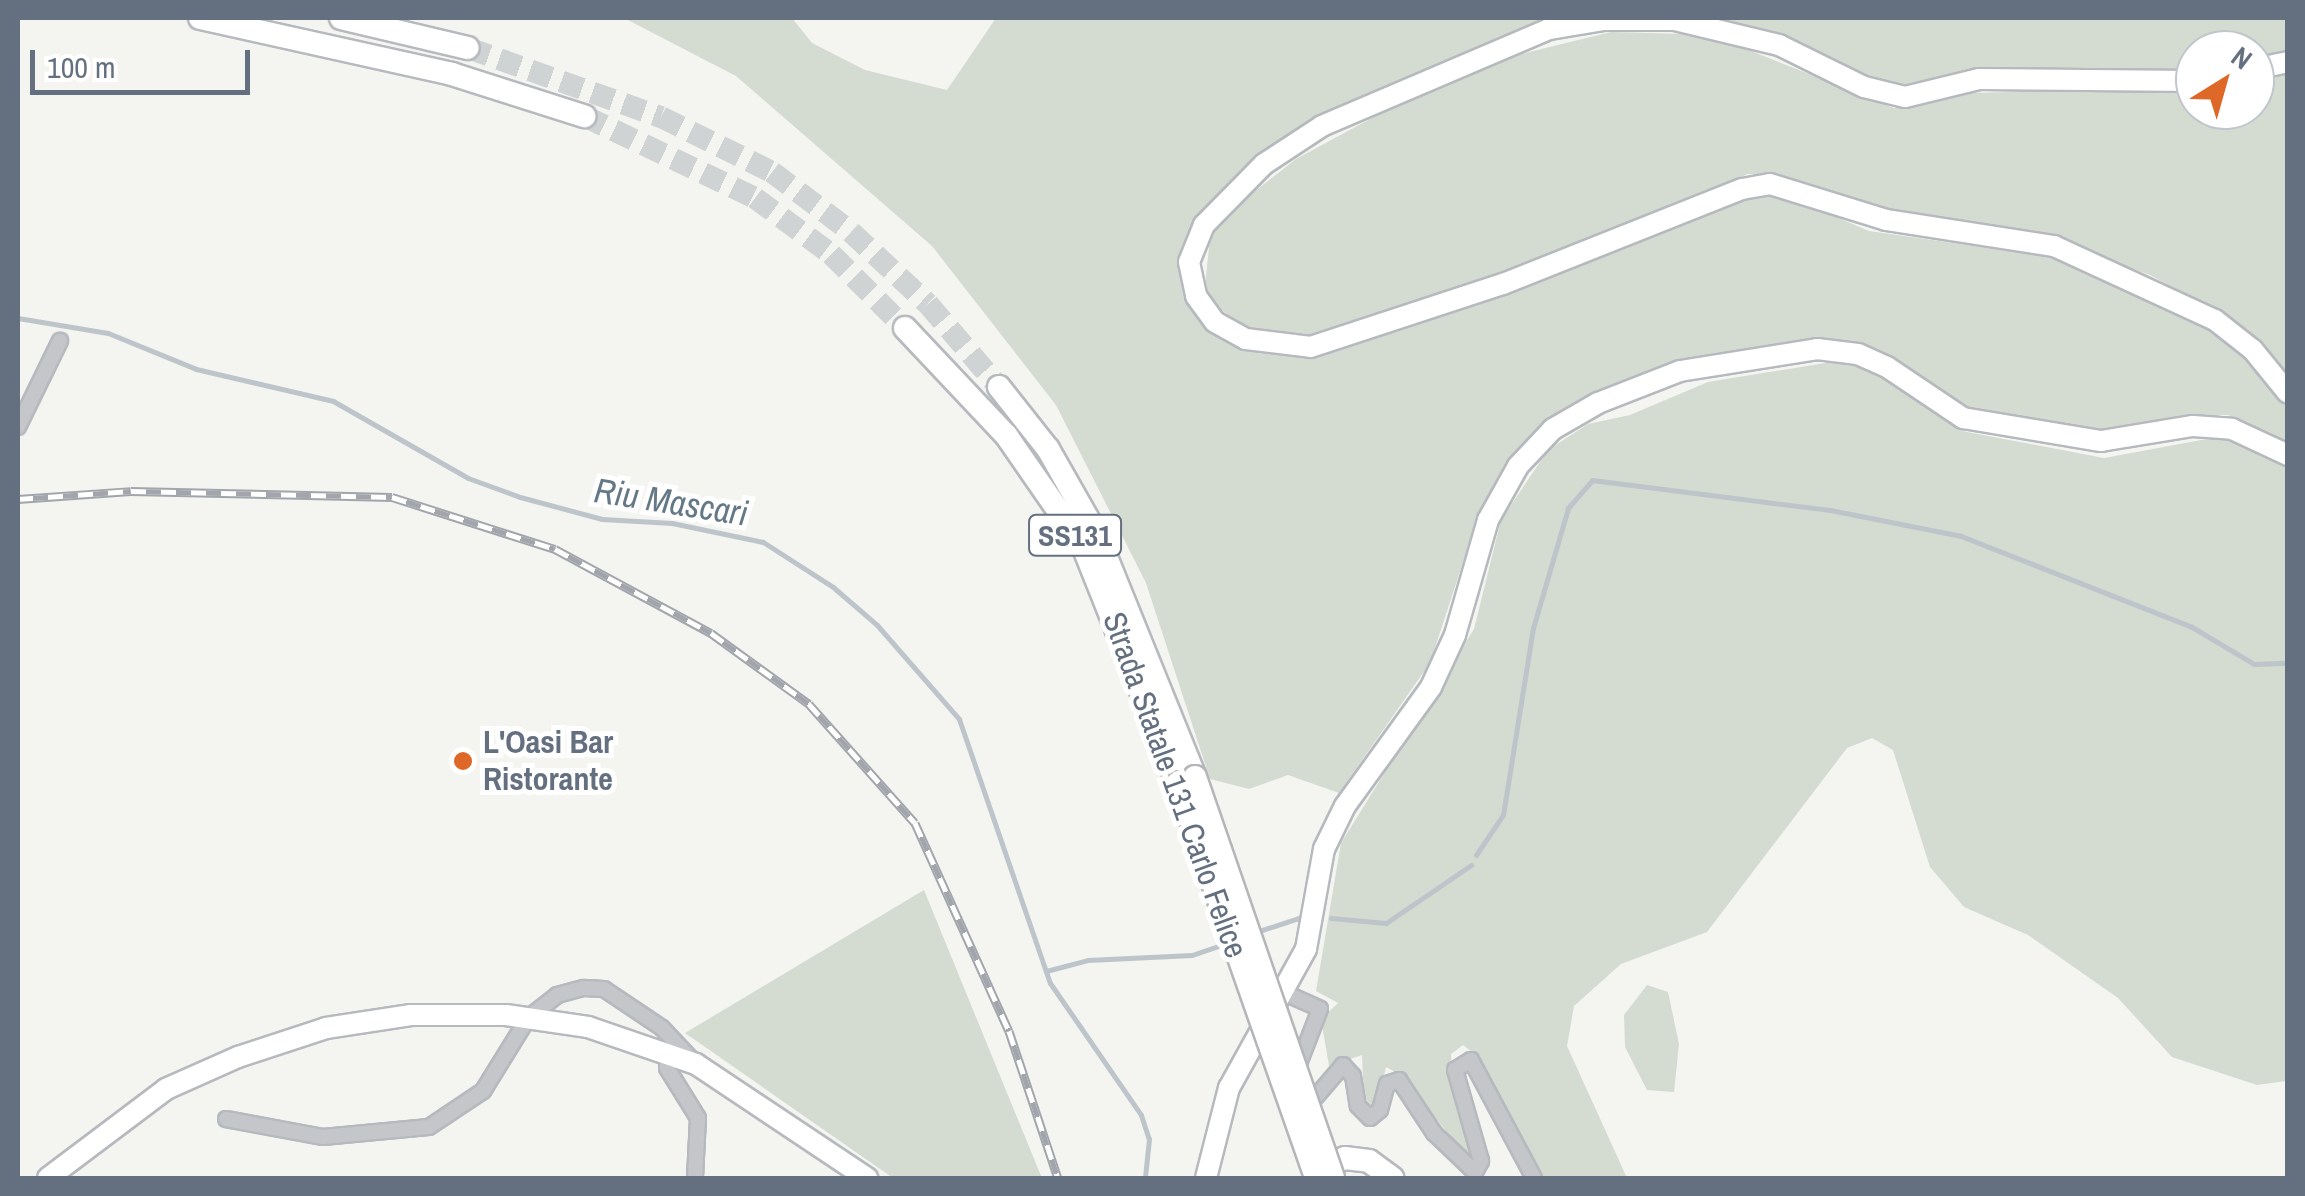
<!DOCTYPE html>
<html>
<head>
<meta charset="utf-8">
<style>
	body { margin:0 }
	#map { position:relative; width:2305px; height:1196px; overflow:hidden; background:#f4f4f0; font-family:"Archivo Narrow",sans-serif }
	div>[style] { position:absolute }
	.green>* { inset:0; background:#d4dbd1 }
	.stream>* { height:5px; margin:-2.5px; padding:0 2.5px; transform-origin:2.5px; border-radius:2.5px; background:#bdc5cb }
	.trunk-tunnel>* { height:22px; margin-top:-11px; transform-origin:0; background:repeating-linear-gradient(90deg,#d0d3d4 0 22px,transparent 0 33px) }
	.roads { filter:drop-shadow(2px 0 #b6b9be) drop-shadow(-2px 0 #b6b9be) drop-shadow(0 2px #b6b9be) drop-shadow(0 -2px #b6b9be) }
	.minor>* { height:14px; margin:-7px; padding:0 7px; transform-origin:7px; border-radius:7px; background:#c4c6ca }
	.secondary>* { height:20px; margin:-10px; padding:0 10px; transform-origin:10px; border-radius:10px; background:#fff }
	.trunk>* { height:22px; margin:-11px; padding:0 11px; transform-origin:11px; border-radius:11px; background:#fff }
	.rail>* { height:9px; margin-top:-4.5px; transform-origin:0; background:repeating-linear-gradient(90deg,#fff 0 15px,#a2a6ac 0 30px); box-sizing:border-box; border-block:2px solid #a2a6ac }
	.bridges { filter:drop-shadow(2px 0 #b4b6ba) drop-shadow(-2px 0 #b4b6ba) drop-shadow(0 2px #b4b6ba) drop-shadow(0 -2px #b4b6ba) }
	.trunk-bridge>* { height:22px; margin:-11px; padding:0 11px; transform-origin:11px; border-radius:11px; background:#fff }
	.dots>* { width:28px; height:28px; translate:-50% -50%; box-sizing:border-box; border:5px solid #fff; border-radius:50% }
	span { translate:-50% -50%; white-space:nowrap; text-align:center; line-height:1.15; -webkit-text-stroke:10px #fff; paint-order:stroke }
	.shield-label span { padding:2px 8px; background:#fff; border:2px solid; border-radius:8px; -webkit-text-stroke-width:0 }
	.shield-label { font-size:30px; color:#647080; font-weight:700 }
	.poi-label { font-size:32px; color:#647080; font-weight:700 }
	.left { translate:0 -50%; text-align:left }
	.street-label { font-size:32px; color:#647080 }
	.water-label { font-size:35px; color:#647885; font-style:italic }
	.frame { position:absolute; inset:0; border:20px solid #647080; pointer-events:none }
	.north { position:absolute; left:2175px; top:30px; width:100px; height:100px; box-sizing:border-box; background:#fff; border:2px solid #c1c6cc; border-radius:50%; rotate:37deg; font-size:28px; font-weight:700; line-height:40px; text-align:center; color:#647080 }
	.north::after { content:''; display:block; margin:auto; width:35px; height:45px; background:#dd6827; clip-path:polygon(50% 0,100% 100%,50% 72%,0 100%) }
	.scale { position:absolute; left:30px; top:50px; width:220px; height:45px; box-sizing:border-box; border:5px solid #647080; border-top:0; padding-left:12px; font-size:30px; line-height:35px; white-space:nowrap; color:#647080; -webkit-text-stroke:8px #fff; paint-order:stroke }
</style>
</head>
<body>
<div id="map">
	<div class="green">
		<i style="clip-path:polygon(624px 18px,792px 18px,812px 43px,865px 70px,947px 90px,996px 18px,1570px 18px,1522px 28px,1375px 90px,1287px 137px,1201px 213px,1187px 242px,1186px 296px,1194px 312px,1220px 336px,1257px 353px,1295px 356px,1348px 344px,1754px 194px,1791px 198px,1869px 231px,2058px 258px,2172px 303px,2232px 342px,2287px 404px,2287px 444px,2228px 415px,2182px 415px,2112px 431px,2064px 431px,2000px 417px,1954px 404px,1868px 347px,1824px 342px,1665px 364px,1570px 405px,1501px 477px,1468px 547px,1430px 663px,1339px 793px,1288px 775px,1249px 789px,1210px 779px,1146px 583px,1056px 405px,932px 246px,736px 76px)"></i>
		<i style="clip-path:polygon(1700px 18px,2287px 18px,2287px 56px,2255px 63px,2255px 50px,2195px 50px,2195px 75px,1961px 73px,1905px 89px)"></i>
		<i style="clip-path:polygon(1611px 32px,1684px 34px,1736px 45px,1894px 108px,1966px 93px,2195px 88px,2195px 110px,2255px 110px,2255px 79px,2287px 72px,2287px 378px,2213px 310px,2150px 275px,2028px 232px,1880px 210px,1777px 175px,1748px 174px,1531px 264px,1309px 338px,1252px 334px,1213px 303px,1205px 287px,1210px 237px,1231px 210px,1296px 159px,1422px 91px,1497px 60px)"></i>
		<i style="clip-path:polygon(1838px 361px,1871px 369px,1962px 431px,2104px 458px,2223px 436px,2287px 465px,2287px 1081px,2257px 1085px,2172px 1057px,2118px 998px,2028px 935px,1964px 907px,1930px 867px,1893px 750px,1872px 738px,1847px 748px,1707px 932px,1621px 964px,1574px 1006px,1567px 1046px,1627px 1178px,1541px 1178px,1481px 1059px,1463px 1045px,1451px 1054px,1452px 1069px,1479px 1161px,1475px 1166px,1399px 1074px,1386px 1067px,1376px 1110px,1364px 1097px,1362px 1055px,1329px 1066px,1321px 1019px,1338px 1003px,1316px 991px,1341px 843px,1474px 629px,1501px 520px,1548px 450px,1588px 424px,1630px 415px,1708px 382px)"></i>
		<i style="clip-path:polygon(924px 890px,1039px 1171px,1042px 1178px,893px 1178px,685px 1033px)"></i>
		<i style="clip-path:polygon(1647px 985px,1668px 992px,1679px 1044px,1674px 1092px,1647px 1090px,1625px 1047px,1624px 1015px)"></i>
	</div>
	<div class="stream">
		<i style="left:18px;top:318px;width:91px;rotate:9.5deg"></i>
		<i style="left:108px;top:333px;width:95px;rotate:22.2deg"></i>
		<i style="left:196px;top:369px;width:141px;rotate:13.1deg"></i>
		<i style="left:333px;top:401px;width:155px;rotate:29.7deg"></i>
		<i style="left:468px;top:478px;width:55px;rotate:20.1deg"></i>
		<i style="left:520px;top:497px;width:85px;rotate:15deg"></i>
		<i style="left:602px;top:519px;width:70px;rotate:3.3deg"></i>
		<i style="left:672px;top:523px;width:93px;rotate:11.8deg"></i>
		<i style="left:763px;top:542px;width:83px;rotate:32.7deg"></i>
		<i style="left:833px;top:587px;width:58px;rotate:40.8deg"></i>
		<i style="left:877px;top:625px;width:125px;rotate:48.9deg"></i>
		<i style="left:959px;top:719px;width:279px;rotate:71deg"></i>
		<i style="left:1050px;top:983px;width:160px;rotate:55.4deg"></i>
		<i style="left:1141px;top:1115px;width:25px;rotate:72deg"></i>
		<i style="left:1149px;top:1139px;width:39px;rotate:96deg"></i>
		<i style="left:1476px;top:855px;width:48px;rotate:-56deg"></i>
		<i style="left:1503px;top:815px;width:189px;rotate:-80.9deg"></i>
		<i style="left:1533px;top:628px;width:125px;rotate:-73.7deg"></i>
		<i style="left:1568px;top:508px;width:37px;rotate:-49deg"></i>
		<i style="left:1592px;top:480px;width:240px;rotate:7.2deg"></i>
		<i style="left:1830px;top:510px;width:134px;rotate:11.2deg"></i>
		<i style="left:1961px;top:536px;width:248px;rotate:21.5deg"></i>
		<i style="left:2192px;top:627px;width:72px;rotate:30.8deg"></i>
		<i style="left:2254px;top:664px;width:34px;rotate:-2deg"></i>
		<i style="left:1331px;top:918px;width:55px;rotate:5.2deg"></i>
		<i style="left:1386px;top:923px;width:103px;rotate:-34.3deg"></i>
		<i style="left:1253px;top:933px;width:55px;rotate:-18.1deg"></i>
		<i style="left:1046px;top:971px;width:43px;rotate:-14.7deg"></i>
		<i style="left:1088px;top:960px;width:104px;rotate:-2.8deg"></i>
		<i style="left:1192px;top:955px;width:39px;rotate:-19deg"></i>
	</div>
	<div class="trunk-tunnel">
		<i style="left:468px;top:48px;width:205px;rotate:19.7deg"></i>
		<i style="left:661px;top:117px;width:124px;rotate:26.4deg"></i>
		<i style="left:772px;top:172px;width:99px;rotate:37.2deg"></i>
		<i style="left:851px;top:232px;width:105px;rotate:43.1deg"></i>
		<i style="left:928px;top:304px;width:109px;rotate:49.5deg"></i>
		<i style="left:584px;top:116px;width:190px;rotate:25.6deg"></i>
		<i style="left:755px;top:198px;width:94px;rotate:36.4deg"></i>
		<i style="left:831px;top:254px;width:105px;rotate:45deg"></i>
	</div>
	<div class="roads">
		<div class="minor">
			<i style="left:18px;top:427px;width:96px;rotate:-64deg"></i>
			<i style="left:1287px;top:994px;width:36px;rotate:24deg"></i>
			<i style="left:1320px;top:1009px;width:64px;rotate:111deg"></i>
			<i style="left:668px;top:1053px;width:15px;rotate:94deg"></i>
			<i style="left:667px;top:1068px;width:59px;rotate:58.2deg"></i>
			<i style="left:698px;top:1118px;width:60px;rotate:92.9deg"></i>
			<i style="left:1308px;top:1106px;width:54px;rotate:-49.5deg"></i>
			<i style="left:1343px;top:1065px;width:15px;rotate:48deg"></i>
			<i style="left:1353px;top:1076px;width:30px;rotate:81deg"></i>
			<i style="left:1358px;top:1106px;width:17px;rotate:45deg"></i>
			<i style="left:1370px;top:1118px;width:13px;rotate:-39deg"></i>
			<i style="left:1380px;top:1110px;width:27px;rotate:-75deg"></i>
			<i style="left:1387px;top:1084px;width:13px;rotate:-18deg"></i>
			<i style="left:1399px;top:1080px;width:64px;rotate:56.6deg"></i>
			<i style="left:1434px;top:1133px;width:57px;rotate:43.6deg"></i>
			<i style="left:1475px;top:1172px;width:13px;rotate:-61deg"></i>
			<i style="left:1481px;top:1161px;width:95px;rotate:-105.9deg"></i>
			<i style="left:1455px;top:1070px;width:19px;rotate:-32deg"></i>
			<i style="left:1471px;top:1060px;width:134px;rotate:61.9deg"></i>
			<i style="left:226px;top:1119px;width:99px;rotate:10.5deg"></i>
			<i style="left:323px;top:1137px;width:106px;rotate:-5.4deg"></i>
			<i style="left:429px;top:1127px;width:65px;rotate:-33.7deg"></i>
			<i style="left:483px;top:1091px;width:86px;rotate:-58.3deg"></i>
			<i style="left:528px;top:1018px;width:37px;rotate:-38deg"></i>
			<i style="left:557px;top:995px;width:28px;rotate:-15deg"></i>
			<i style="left:584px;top:988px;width:20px;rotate:3deg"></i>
			<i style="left:604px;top:989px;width:70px;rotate:33.9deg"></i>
			<i style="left:662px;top:1028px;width:44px;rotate:46.8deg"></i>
		</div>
		<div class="secondary">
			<i style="left:2255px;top:69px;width:34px;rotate:-12deg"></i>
			<i style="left:2195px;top:81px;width:216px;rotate:-179.5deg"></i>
			<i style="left:1979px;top:79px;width:76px;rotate:166.3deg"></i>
			<i style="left:1905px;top:97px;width:42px;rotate:-166.3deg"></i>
			<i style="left:1864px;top:87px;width:95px;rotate:-153.7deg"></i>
			<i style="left:1779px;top:45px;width:107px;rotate:-166.5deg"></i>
			<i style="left:1675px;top:20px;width:71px;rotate:180deg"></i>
			<i style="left:1604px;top:20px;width:56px;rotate:170.7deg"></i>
			<i style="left:1549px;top:29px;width:247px;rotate:156.9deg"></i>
			<i style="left:1322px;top:126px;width:69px;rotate:146.8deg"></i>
			<i style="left:1264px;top:164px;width:86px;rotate:134.5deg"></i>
			<i style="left:1204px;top:225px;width:40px;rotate:112deg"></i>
			<i style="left:1189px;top:262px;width:35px;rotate:78deg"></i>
			<i style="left:1196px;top:296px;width:32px;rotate:54deg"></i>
			<i style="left:1215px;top:322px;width:35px;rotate:29deg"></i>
			<i style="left:1246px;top:339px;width:65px;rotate:7deg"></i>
			<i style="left:1311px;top:347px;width:202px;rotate:-18.2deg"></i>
			<i style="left:1503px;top:284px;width:257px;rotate:-21.7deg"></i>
			<i style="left:1742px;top:189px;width:28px;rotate:-10deg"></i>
			<i style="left:1770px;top:184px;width:121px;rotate:17.2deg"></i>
			<i style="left:1886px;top:220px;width:170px;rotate:8.8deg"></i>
			<i style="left:2054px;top:246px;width:177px;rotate:24.7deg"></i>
			<i style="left:2215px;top:320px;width:48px;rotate:38.3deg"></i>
			<i style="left:2253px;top:350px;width:55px;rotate:50.9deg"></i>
			<i style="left:48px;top:1178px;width:148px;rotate:-37deg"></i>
			<i style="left:166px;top:1089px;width:79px;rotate:-24deg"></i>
			<i style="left:238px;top:1057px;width:93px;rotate:-18.2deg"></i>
			<i style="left:326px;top:1028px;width:86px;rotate:-8.7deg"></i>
			<i style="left:411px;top:1015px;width:95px"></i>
			<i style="left:506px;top:1015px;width:83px;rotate:8.3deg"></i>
			<i style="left:588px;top:1027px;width:114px;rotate:18.9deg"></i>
			<i style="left:696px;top:1064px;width:206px;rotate:33.7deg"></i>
			<i style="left:1206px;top:1178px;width:93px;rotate:-75.7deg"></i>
			<i style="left:1229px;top:1088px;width:159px;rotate:-61deg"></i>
			<i style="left:1306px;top:949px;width:102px;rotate:-79.8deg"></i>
			<i style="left:1324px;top:849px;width:48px;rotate:-64deg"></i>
			<i style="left:1345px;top:806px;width:147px;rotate:-54.1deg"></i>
			<i style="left:1431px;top:687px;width:57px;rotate:-65.2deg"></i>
			<i style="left:1455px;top:635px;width:120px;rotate:-74deg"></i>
			<i style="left:1488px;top:520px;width:62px;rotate:-60.9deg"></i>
			<i style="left:1518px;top:466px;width:51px;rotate:-46.6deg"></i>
			<i style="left:1553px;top:429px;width:52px;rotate:-30deg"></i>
			<i style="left:1598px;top:403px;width:88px;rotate:-21.3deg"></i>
			<i style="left:1680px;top:371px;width:139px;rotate:-9.1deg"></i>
			<i style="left:1817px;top:349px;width:41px;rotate:7deg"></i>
			<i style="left:1858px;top:354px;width:32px;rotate:24deg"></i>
			<i style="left:1887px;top:367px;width:92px;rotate:33.9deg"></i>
			<i style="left:1963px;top:418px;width:140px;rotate:9.5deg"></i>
			<i style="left:2101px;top:441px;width:93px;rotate:-9.3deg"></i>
			<i style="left:2193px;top:426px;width:39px;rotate:4deg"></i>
			<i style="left:2232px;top:429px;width:62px;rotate:24.9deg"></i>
		</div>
		<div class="trunk">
			<i style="left:200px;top:18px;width:258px;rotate:12.5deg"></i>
			<i style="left:452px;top:74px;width:139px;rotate:17.7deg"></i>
			<i style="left:341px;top:18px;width:130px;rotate:13.3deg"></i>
			<i style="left:905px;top:328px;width:147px;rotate:46.7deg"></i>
			<i style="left:1006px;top:435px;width:135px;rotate:55.3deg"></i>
			<i style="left:1083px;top:546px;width:255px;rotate:68.2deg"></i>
			<i style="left:999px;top:387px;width:79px;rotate:51.7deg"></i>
			<i style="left:1048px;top:449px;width:101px;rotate:60.4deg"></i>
			<i style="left:1098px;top:537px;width:259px;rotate:68deg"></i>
			<i style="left:1314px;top:1170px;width:33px;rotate:-21deg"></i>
			<i style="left:1345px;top:1158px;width:24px;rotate:7deg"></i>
			<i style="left:1369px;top:1161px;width:29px;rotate:36deg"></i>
		</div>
	</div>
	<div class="rail">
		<i style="left:18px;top:499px;width:113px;rotate:-4deg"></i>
		<i style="left:131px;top:491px;width:261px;rotate:1.3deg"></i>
		<i style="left:392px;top:497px;width:171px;rotate:17.7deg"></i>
		<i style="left:555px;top:549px;width:177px;rotate:28.3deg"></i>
		<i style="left:711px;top:633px;width:121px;rotate:35.9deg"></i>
		<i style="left:809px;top:704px;width:159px;rotate:48.3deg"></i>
		<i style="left:915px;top:823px;width:228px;rotate:65.7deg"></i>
		<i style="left:1009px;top:1031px;width:155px;rotate:71.6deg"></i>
	</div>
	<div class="bridges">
		<div class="trunk-bridge">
			<i style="left:1195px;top:777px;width:424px;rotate:71deg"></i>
			<i style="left:1178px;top:783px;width:418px;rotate:70.7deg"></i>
		</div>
	</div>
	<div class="dots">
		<i style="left:463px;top:761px;background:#dd6827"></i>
	</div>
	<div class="shield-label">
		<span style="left:1075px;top:535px">SS131</span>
	</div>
	<div class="poi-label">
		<span class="left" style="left:483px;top:761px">L'Oasi Bar<br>Ristorante</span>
	</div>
	<div class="street-label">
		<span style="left:1175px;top:785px;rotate:70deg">Strada Statale 131 Carlo Felice</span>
	</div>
	<div class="water-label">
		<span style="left:671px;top:502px;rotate:9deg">Riu Mascari</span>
	</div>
	<div class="frame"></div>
	<div class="north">N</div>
	<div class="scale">100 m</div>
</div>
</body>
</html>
